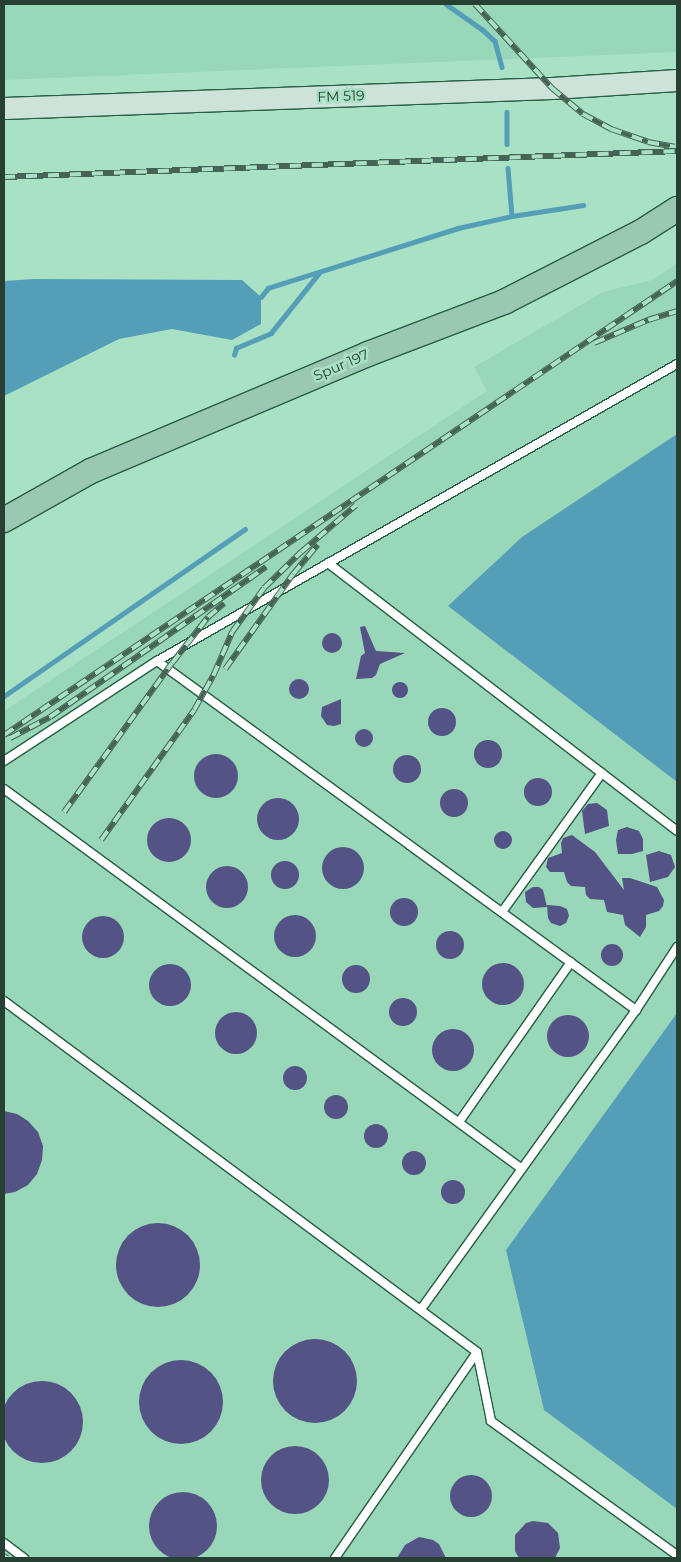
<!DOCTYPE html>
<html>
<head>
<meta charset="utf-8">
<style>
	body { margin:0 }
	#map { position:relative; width:681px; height:1562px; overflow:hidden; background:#a9e1c5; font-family:Montserrat,sans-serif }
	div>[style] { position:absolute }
	.built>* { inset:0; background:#98d7b7 }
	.water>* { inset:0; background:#549eb7 }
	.stream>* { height:4.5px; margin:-2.25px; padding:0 2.25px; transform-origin:2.25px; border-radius:2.25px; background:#549eb7 }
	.building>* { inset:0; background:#535386 }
	.round { border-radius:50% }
	.roads { filter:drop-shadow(1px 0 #275d45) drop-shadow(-1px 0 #275d45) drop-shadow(0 1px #275d45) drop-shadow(0 -1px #275d45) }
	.service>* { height:8px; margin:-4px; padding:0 4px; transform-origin:4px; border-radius:4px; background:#fff }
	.secondary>* { height:21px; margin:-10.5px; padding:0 10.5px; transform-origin:10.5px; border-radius:10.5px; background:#cde3d9 }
	.primary>* { height:24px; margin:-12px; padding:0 12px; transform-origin:12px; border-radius:12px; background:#9bc8b3 }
	.rail>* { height:5.5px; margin-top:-2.75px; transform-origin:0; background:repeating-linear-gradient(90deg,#a9e1c5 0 11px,#466455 0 22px); box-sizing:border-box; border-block:1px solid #466455 }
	span { translate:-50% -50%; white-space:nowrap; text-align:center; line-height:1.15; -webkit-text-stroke:5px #a9e1c5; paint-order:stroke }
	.street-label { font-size:14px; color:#283f33 }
	.frame { position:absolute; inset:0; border:5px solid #283f33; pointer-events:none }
</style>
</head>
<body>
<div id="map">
	<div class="built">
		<i style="clip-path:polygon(4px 4px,677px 4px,677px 52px,4px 80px)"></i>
		<i style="clip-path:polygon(677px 264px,677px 434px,522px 537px,448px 606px,677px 782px,677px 1013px,506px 1250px,544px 1410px,677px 1509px,677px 1558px,4px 1558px,4px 711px,487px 391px,474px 367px,603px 292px,652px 280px)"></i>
	</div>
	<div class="water">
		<i style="clip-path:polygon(34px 279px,242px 280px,261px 297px,261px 324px,232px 340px,172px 329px,119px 339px,4px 396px,4px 281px)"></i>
		<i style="clip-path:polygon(677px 434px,677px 782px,448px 606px,522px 537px)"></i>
		<i style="clip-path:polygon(677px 1013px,677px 1509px,544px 1410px,506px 1250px)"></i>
	</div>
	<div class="stream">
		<i style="left:446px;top:4px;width:45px;rotate:35.1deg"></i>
		<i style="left:483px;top:30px;width:16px;rotate:43deg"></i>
		<i style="left:495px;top:41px;width:27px;rotate:75deg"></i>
		<i style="left:507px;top:112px;width:32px;rotate:90deg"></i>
		<i style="left:508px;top:168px;width:48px;rotate:85.2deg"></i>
		<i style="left:261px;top:297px;width:11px;rotate:-52deg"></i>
		<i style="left:268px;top:288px;width:199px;rotate:-17.5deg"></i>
		<i style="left:458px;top:228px;width:55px;rotate:-12.5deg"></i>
		<i style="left:512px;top:216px;width:72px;rotate:-8.8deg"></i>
		<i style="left:234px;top:355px;width:7px;rotate:-74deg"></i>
		<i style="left:236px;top:348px;width:38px;rotate:-23deg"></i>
		<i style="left:271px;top:333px;width:77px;rotate:-51.3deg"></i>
		<i style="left:4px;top:696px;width:293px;rotate:-34.7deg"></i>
	</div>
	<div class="building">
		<i style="clip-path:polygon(365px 626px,376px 651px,405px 653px,380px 664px,376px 675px,372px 678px,356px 679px,361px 656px,365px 653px,360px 627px)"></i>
		<i class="round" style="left:322px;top:633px;width:20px;height:20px"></i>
		<i class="round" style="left:289px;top:679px;width:20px;height:20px"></i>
		<i class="round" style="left:392px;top:682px;width:16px;height:16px"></i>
		<i style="clip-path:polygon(341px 699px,341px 724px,334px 726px,327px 725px,321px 716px,322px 707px)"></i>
		<i class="round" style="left:428px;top:708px;width:28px;height:28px"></i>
		<i class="round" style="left:355px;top:729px;width:18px;height:18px"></i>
		<i class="round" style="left:474px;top:740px;width:28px;height:28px"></i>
		<i class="round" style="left:194px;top:754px;width:44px;height:44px"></i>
		<i class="round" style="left:393px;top:755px;width:28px;height:28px"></i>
		<i class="round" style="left:524px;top:778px;width:28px;height:28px"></i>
		<i class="round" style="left:440px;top:789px;width:28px;height:28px"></i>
		<i class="round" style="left:257px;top:798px;width:42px;height:42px"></i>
		<i style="clip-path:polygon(597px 803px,607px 810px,609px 826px,585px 834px,582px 811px,588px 804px)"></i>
		<i class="round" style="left:147px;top:818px;width:44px;height:44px"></i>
		<i style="clip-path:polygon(627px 827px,639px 831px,643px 839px,643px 851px,632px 854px,618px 854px,616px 840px,618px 830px)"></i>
		<i class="round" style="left:494px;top:831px;width:18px;height:18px"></i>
		<i style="clip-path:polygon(572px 835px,595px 852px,624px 890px,622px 878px,630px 878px,657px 887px,664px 900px,663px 906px,659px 911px,646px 915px,646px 927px,640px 937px,625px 925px,623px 915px,607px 912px,604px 900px,590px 899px,586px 895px,585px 887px,571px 886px,567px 882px,564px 872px,550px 872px,546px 867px,548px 858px,562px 853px,561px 843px,563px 838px)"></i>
		<i class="round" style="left:322px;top:847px;width:42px;height:42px"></i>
		<i style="clip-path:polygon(659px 851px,671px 855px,675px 867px,668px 877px,650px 882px,646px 855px)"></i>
		<i class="round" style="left:271px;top:861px;width:28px;height:28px"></i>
		<i class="round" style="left:206px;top:866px;width:42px;height:42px"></i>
		<i style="clip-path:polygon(533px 887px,539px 887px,543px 890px,547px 907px,533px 908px,526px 902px,525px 892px)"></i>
		<i class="round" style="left:390px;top:898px;width:28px;height:28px"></i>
		<i style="clip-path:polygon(547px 905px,560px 906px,567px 909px,569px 916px,566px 923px,560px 926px,551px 923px,548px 918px)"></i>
		<i class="round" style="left:274px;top:915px;width:42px;height:42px"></i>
		<i class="round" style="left:82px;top:916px;width:42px;height:42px"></i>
		<i class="round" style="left:436px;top:931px;width:28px;height:28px"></i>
		<i class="round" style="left:601px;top:944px;width:22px;height:22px"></i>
		<i class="round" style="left:482px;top:963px;width:42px;height:42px"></i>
		<i class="round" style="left:149px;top:964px;width:42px;height:42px"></i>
		<i class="round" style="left:342px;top:965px;width:28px;height:28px"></i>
		<i class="round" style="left:389px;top:998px;width:28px;height:28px"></i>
		<i class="round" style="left:215px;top:1012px;width:42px;height:42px"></i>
		<i class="round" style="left:547px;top:1015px;width:42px;height:42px"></i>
		<i class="round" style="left:432px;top:1029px;width:42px;height:42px"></i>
		<i class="round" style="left:283px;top:1066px;width:24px;height:24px"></i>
		<i class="round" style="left:324px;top:1095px;width:24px;height:24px"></i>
		<i style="clip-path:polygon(4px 1111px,17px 1114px,28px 1121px,38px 1132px,43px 1146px,42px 1160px,37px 1174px,28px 1185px,15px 1192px,4px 1194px)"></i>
		<i class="round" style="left:364px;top:1124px;width:24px;height:24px"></i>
		<i class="round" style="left:402px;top:1151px;width:24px;height:24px"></i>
		<i class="round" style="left:441px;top:1180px;width:24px;height:24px"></i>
		<i class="round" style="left:116px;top:1223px;width:84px;height:84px"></i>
		<i class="round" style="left:273px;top:1339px;width:84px;height:84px"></i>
		<i class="round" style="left:139px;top:1360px;width:84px;height:84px"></i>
		<i class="round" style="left:1px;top:1381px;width:82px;height:82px"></i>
		<i class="round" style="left:261px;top:1446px;width:68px;height:68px"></i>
		<i class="round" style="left:450px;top:1475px;width:42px;height:42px"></i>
		<i class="round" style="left:149px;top:1492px;width:68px;height:68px"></i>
		<i style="clip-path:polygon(533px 1521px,548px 1523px,558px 1533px,560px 1548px,555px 1558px,519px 1558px,515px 1551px,515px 1535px,526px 1523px)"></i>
		<i style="clip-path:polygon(419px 1537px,433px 1540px,439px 1544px,446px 1558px,397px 1558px,405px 1545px)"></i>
	</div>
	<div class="roads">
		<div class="service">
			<i style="left:328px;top:563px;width:440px;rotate:37.5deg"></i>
			<i style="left:157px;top:661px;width:593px;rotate:36.08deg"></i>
			<i style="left:636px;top:1010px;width:368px;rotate:125.7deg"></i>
			<i style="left:4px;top:761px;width:183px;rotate:-33.2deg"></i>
			<i style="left:157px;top:661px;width:599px;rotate:-29.73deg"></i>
			<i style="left:4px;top:789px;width:642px;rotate:36.26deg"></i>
			<i style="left:502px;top:912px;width:171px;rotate:-54.3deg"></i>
			<i style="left:4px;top:1001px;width:589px;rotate:36.58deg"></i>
			<i style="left:477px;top:1352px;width:70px;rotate:78.5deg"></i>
			<i style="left:491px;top:1421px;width:229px;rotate:35.8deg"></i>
			<i style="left:636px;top:1010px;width:75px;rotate:-56.9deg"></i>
			<i style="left:459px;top:1122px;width:195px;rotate:-55deg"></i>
			<i style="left:4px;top:1543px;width:25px;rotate:37deg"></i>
			<i style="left:335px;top:1558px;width:250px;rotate:-55.4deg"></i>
		</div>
		<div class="secondary">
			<i style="left:4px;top:108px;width:548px;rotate:-2.09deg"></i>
			<i style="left:552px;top:88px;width:125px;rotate:-3.7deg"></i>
		</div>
		<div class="primary">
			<i style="left:4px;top:520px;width:100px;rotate:-29.4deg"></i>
			<i style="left:91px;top:471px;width:301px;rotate:-22.9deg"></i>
			<i style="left:368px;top:354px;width:146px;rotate:-20.9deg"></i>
			<i style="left:504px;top:302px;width:154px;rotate:-27.1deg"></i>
			<i style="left:641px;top:232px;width:43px;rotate:-32.6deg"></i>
		</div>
	</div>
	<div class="rail">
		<i style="left:475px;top:4px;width:114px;rotate:47.5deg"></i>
		<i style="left:552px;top:88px;width:40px;rotate:40deg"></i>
		<i style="left:583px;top:114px;width:32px;rotate:28deg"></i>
		<i style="left:611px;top:129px;width:39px;rotate:19deg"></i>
		<i style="left:648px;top:142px;width:27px;rotate:10deg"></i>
		<i style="left:4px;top:177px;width:674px;rotate:-2.21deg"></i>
		<i style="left:594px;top:343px;width:59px;rotate:-23.1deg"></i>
		<i style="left:648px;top:320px;width:30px;rotate:-17deg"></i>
		<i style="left:225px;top:669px;width:117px;rotate:-54.4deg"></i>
		<i style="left:293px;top:574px;width:38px;rotate:-50deg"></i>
		<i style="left:4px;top:735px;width:812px;rotate:-34deg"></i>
		<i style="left:10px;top:738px;width:45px;rotate:-27.7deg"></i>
		<i style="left:50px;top:717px;width:263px;rotate:-34.8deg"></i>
		<i style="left:64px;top:812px;width:184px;rotate:-54.1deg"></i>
		<i style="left:172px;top:663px;width:58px;rotate:-52deg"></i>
		<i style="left:208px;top:617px;width:21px;rotate:-41deg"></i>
		<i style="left:101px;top:840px;width:160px;rotate:-54.4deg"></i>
		<i style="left:194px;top:710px;width:39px;rotate:-61deg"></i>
		<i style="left:213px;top:676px;width:48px;rotate:-66.6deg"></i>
		<i style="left:232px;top:632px;width:54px;rotate:-54deg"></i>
		<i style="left:264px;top:588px;width:52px;rotate:-44.2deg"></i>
		<i style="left:301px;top:552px;width:72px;rotate:-40.5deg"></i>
		<i style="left:4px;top:1556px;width:4px;rotate:34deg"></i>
	</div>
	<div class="street-label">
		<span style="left:341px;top:96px;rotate:-2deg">FM 519</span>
		<span style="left:341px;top:365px;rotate:-23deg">Spur 197</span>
	</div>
	<div class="frame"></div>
</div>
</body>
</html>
